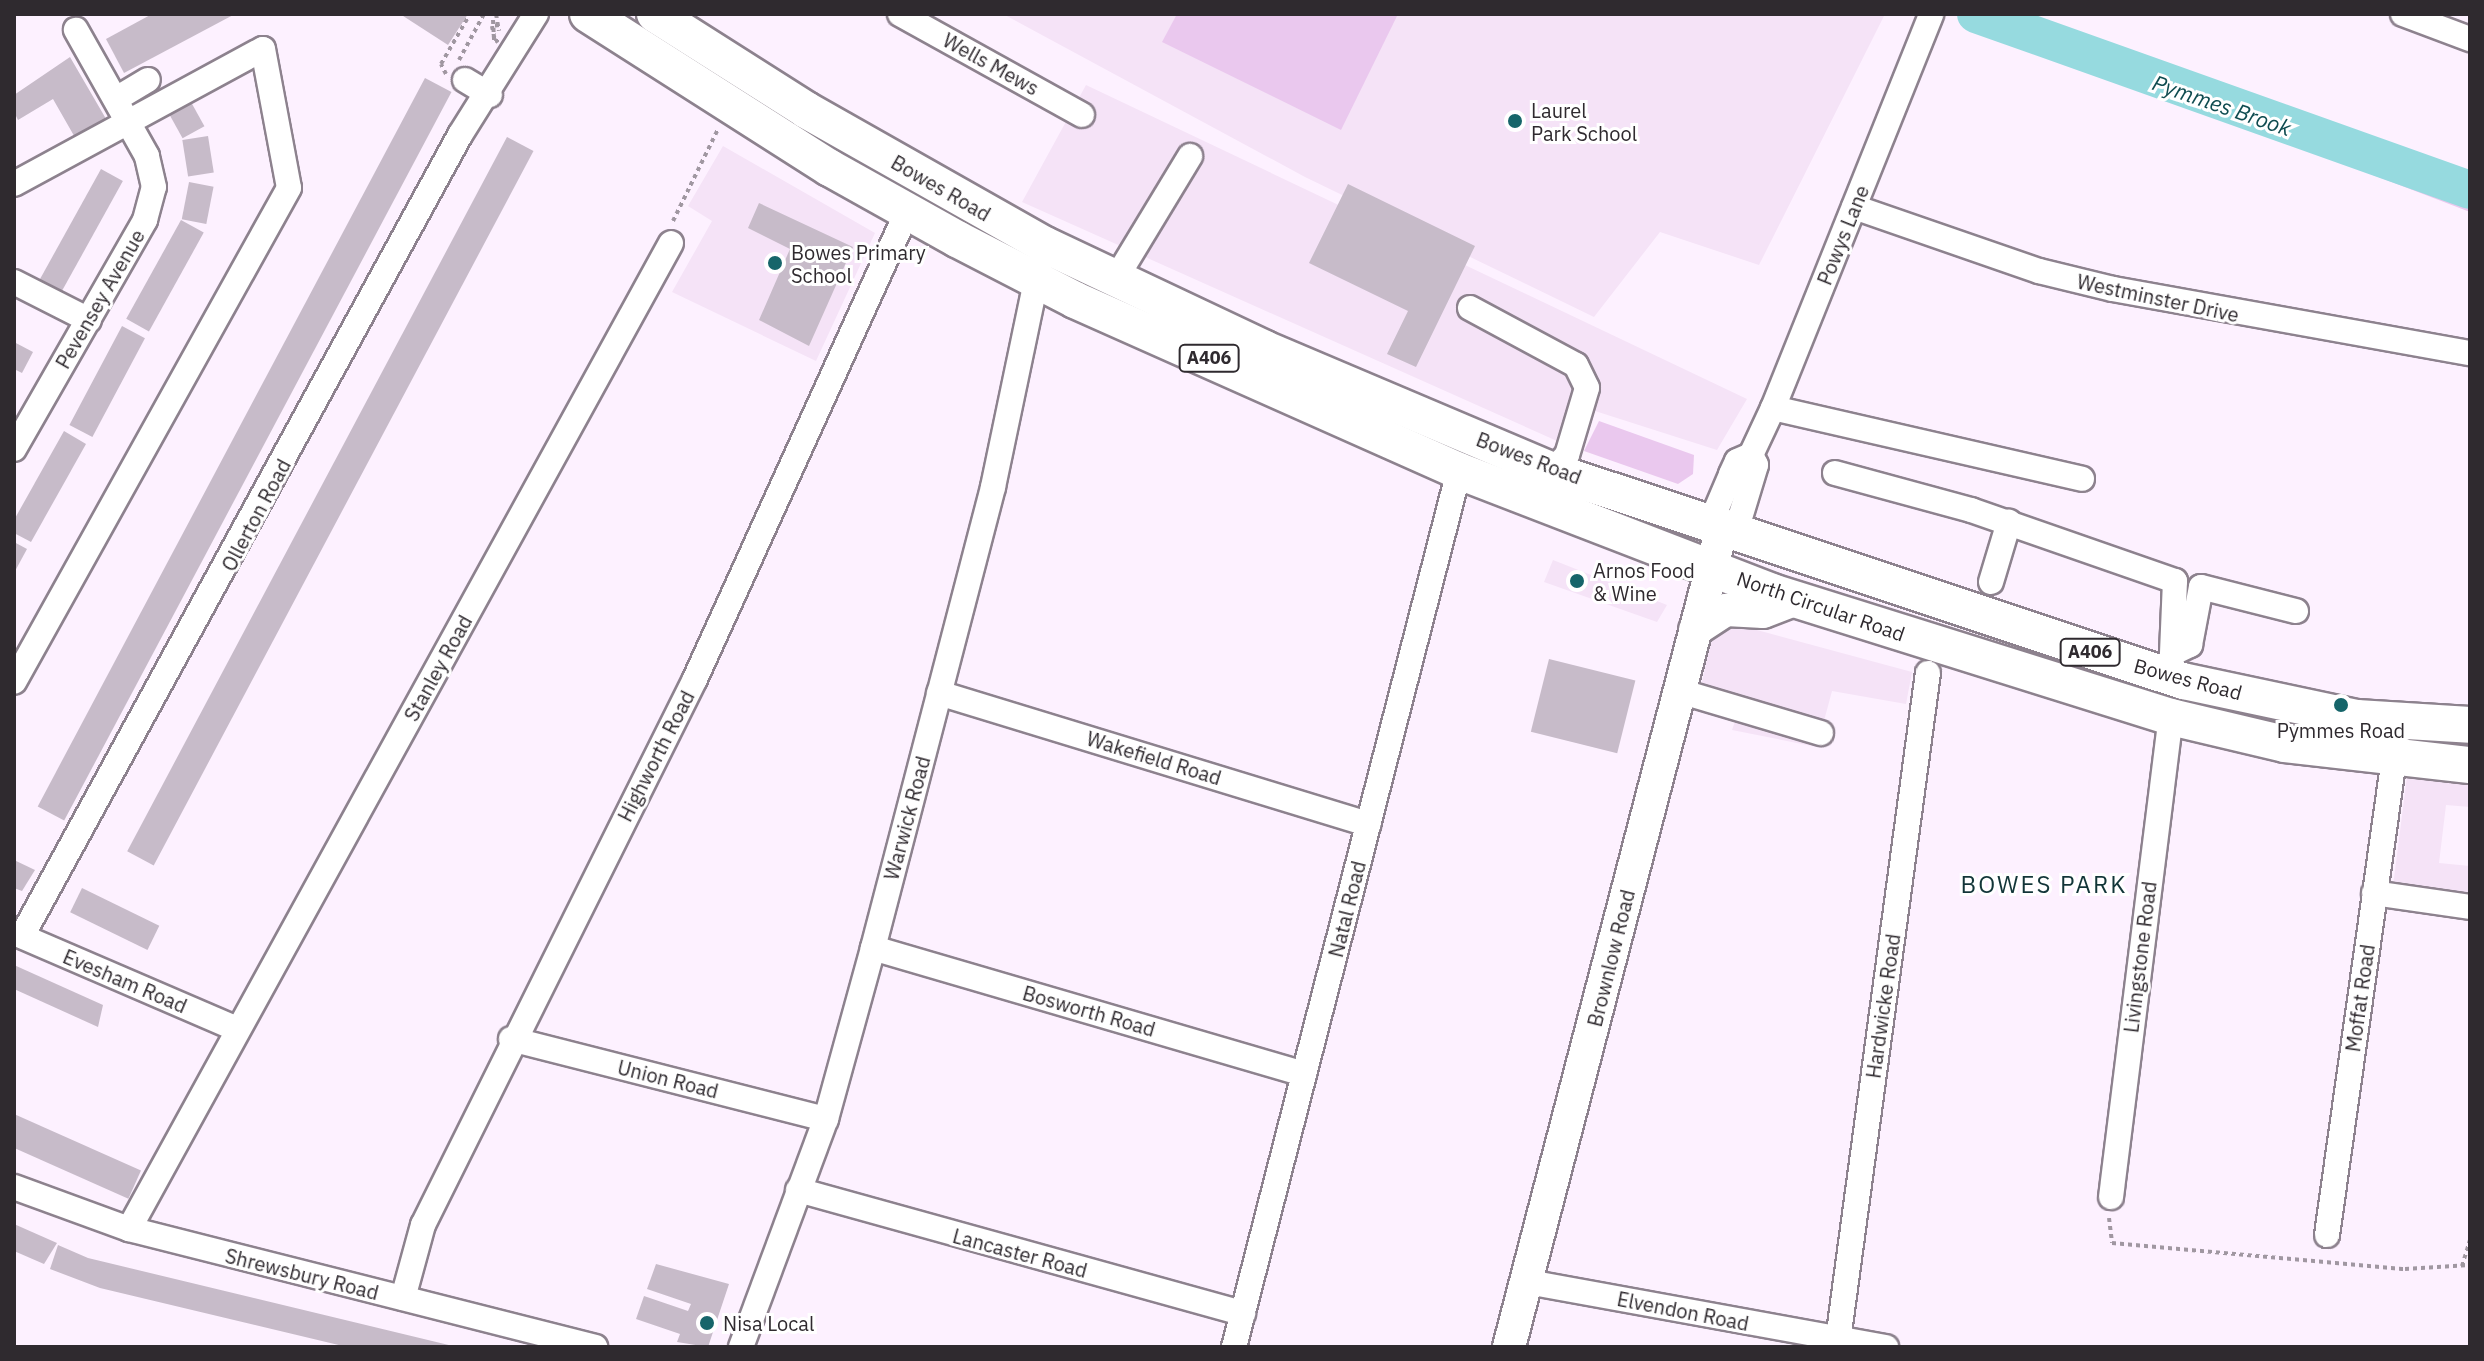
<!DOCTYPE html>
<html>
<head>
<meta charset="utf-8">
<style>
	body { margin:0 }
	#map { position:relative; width:2484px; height:1361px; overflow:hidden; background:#fdf1ff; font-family:"IBM Plex Sans",sans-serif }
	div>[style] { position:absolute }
	.built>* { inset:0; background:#f5e3f7 }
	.green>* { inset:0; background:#eac8ee }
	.river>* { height:38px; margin:-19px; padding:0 19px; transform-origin:19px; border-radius:19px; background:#96dadf }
	.building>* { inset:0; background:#c7bbc9; transform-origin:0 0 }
	.path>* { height:4px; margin-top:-2px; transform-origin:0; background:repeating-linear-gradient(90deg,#a097a1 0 4px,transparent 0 8px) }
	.roads { filter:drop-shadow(2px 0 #8d828e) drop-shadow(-2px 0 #8d828e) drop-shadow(0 2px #8d828e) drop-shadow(0 -2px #8d828e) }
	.minor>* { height:24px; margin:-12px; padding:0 12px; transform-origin:12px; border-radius:12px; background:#fff }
	.major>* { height:32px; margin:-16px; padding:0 16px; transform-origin:16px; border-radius:16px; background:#fff }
	.highway>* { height:36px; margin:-18px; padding:0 18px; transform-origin:18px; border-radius:18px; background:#fff }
	.path-bridge>* { height:4px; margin-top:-2px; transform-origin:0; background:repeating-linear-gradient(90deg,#a097a1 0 4px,transparent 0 8px) }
	.dots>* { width:22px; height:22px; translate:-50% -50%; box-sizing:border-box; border:4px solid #fff; border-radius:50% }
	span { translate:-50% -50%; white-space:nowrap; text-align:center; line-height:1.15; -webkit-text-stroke:6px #fff; paint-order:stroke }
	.shield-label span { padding:2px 6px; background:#fff; border:2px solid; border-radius:6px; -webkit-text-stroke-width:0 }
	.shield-label { font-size:18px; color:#2f2a2f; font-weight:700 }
	.street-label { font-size:20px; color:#2f2a2f }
	.poi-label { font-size:20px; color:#2f2a2f }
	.left { translate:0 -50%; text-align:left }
	.water-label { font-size:22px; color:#0f4c50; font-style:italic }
	.quarter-label { font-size:24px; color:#123538; letter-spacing:2px }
	.frame { position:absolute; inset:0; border:16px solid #2f2a2f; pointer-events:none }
</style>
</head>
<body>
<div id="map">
	<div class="built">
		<i style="clip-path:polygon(1003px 14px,1885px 14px,1759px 265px,1660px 232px,1594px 317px,1305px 177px)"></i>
		<i style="clip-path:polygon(1086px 85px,1747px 399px,1717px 450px,1595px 411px,1575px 449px,1022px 202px)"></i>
		<i style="clip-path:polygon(723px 146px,875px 233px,816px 361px,672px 292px,712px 221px,688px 206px)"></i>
		<i style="clip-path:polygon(1553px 560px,1667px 605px,1657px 622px,1544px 582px)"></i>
		<i style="clip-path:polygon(1716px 619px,1912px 672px,1906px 704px,1832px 691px,1817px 747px,1732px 730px,1741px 704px,1700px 691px)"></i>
		<i style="clip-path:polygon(2407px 776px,2470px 781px,2470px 807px,2446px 805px,2439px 863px,2470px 866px,2470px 905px,2392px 894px)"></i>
	</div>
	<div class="green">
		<i style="clip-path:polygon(1177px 14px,1398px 14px,1341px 130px,1162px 42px)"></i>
		<i style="clip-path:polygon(2092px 53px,2470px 183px,2470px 212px,2087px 65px)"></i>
		<i style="clip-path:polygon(1599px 421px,1694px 455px,1693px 474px,1678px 484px,1584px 451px)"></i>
	</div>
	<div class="river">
		<i style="left:1976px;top:14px;width:524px;rotate:19.61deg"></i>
	</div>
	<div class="building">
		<i style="clip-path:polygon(152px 14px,235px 14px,124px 73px,106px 39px)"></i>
		<i style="clip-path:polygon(400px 14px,468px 14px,448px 45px)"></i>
		<i style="clip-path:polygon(70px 57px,109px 124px,77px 141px,53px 99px,18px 120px,14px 112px,14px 95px)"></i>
		<i style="left:425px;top:78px;width:30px;height:825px;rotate:28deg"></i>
		<i style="left:186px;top:93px;width:38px;height:25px;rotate:61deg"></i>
		<i style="left:208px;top:136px;width:37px;height:26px;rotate:81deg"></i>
		<i style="left:507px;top:137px;width:30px;height:809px;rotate:28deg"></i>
		<i style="left:101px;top:169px;width:25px;height:132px;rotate:29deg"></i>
		<i style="left:189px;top:182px;width:25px;height:38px;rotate:11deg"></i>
		<i style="clip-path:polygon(1348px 184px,1475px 246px,1416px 367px,1387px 354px,1408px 311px,1309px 263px)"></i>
		<i style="clip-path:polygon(759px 203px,853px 247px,809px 346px,759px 320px,790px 249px,748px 228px)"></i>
		<i style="left:181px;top:220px;width:26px;height:113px;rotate:29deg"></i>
		<i style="left:122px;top:326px;width:26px;height:112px;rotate:28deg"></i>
		<i style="clip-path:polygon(14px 342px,33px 352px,22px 373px,14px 369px)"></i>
		<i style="clip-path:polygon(64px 431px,86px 444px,31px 542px,14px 533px,14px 520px)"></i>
		<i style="clip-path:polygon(14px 542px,27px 549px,14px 573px)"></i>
		<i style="left:1549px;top:659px;width:89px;height:75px;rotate:14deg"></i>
		<i style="clip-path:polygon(14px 860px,35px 870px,22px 891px,14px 888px)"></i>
		<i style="left:82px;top:888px;width:86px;height:27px;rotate:26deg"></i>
		<i style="clip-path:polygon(14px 965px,103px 1005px,98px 1027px,14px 989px)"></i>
		<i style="left:14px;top:1114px;width:139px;height:31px;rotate:24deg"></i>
		<i style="clip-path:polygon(14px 1224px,57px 1243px,44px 1264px,14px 1251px)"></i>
		<i style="clip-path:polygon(58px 1245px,88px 1258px,457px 1347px,347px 1347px,100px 1288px,50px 1269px)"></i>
		<i style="clip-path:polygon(656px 1264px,729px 1284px,708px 1347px,677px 1342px,680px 1334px,636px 1319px,644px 1296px,688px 1311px,691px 1304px,647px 1289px)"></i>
	</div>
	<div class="path">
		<i style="left:496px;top:14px;width:17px;rotate:80deg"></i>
		<i style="left:493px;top:20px;width:21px;rotate:87deg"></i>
		<i style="left:459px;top:60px;width:52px;rotate:-61.5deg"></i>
		<i style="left:446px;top:74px;width:11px;rotate:-117deg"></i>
		<i style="left:441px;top:64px;width:58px;rotate:-59.9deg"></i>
		<i style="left:673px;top:221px;width:102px;rotate:-63.9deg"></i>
		<i style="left:2109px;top:1218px;width:25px;rotate:83deg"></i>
		<i style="left:2112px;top:1243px;width:294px;rotate:5.1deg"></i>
		<i style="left:2405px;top:1269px;width:65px;rotate:-3.5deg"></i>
		<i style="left:2462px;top:1266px;width:28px;rotate:-73deg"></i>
		<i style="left:2469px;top:1347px;width:2px;rotate:-63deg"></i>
	</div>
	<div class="roads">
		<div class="minor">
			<i style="left:900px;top:14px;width:208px;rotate:29deg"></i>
			<i style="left:2403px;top:14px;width:72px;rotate:20.5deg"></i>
			<i style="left:465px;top:80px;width:29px;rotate:31deg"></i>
			<i style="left:116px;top:99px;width:37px;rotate:-31deg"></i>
			<i style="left:14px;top:184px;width:283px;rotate:-28.5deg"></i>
			<i style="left:263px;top:49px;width:141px;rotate:79.4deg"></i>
			<i style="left:289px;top:188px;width:565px;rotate:119.1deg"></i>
			<i style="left:1854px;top:207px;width:196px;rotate:19.1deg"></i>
			<i style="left:2039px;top:271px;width:76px;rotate:13.7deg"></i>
			<i style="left:2113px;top:289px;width:363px;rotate:10.2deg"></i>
			<i style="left:1115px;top:280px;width:145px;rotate:-58.8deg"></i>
			<i style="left:14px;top:282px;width:84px;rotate:26.9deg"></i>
			<i style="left:1470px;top:308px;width:120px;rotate:28.3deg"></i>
			<i style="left:1576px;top:365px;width:25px;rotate:64deg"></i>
			<i style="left:1587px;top:388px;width:70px;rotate:106.6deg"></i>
			<i style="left:1567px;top:455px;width:22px;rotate:133deg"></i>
			<i style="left:1773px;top:408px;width:317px;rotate:12.9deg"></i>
			<i style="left:14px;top:449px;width:264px;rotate:-60.2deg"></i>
			<i style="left:145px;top:220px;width:34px;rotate:-75deg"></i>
			<i style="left:154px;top:187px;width:32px;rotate:-103deg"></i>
			<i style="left:147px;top:156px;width:145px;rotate:-119.4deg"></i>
			<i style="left:1751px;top:455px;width:11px;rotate:63deg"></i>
			<i style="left:1756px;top:465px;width:55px;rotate:106.8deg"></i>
			<i style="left:1740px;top:518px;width:21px;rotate:151deg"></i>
			<i style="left:1722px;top:528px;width:19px;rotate:-108deg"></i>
			<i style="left:1716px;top:510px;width:39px;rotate:-67deg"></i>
			<i style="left:1731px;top:474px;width:14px;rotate:-65deg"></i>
			<i style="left:1737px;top:461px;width:15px;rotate:-23deg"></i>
			<i style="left:1751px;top:455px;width:52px;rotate:-64.9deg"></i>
			<i style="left:1773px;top:408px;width:424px;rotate:-68.1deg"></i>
			<i style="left:1835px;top:473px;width:141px;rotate:15.2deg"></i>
			<i style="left:1971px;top:510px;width:216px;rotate:19.2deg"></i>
			<i style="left:2175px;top:581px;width:97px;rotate:92.4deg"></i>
			<i style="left:1991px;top:582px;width:63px;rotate:-73.3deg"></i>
			<i style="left:2173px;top:653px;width:19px;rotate:-25deg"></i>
			<i style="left:2190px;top:645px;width:59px;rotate:-79.3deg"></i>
			<i style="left:2201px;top:587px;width:98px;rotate:14.2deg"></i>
			<i style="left:1679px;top:691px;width:148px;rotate:16.5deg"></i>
			<i style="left:939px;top:693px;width:449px;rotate:17deg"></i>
			<i style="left:2374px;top:893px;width:97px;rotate:8.3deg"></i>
			<i style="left:14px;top:933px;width:243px;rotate:23.3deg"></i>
			<i style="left:22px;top:936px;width:913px;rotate:-61.33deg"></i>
			<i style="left:460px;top:135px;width:143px;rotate:-57.9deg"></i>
			<i style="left:873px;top:948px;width:449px;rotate:16.3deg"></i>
			<i style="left:511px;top:1039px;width:325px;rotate:14.3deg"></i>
			<i style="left:14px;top:1187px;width:122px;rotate:20.1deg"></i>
			<i style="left:129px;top:1229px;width:481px;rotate:14.2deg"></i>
			<i style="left:798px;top:1190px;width:462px;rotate:15.5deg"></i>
			<i style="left:2111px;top:1197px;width:484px;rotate:-82.9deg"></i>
			<i style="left:129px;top:1229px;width:1125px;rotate:-61.2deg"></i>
			<i style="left:2327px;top:1235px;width:498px;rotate:-82deg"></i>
			<i style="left:1528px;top:1282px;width:364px;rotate:10.3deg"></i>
			<i style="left:403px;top:1298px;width:76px;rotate:-74.7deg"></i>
			<i style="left:423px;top:1225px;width:610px;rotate:-63.52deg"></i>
			<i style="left:695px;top:679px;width:513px;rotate:-65.58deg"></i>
			<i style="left:1838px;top:1340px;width:673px;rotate:-82.32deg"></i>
			<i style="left:741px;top:1347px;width:243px;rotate:-69.6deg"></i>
			<i style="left:826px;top:1119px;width:177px;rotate:-74.6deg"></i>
			<i style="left:873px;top:948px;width:476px;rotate:-75.4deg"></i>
			<i style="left:993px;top:487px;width:225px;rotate:-78.2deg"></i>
			<i style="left:1234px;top:1347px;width:904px;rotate:-75.6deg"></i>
		</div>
		<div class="major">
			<i style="left:1695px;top:630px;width:37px;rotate:-33deg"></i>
			<i style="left:1726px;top:610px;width:37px;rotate:3deg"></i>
			<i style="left:1763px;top:612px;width:34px;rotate:-21deg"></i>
			<i style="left:1509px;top:1347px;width:846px;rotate:-75.42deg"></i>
		</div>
		<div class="highway">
			<i style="left:588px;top:14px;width:287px;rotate:32.5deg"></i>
			<i style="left:830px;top:168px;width:145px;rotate:29.2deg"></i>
			<i style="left:957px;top:239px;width:133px;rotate:27.3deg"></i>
			<i style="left:1075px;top:300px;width:420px;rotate:24deg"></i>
			<i style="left:1459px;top:471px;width:336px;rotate:21.1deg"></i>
			<i style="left:1772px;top:592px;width:418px;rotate:17.4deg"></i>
			<i style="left:2171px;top:717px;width:117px;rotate:13.3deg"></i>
			<i style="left:2285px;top:744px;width:186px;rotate:6.5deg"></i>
			<i style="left:655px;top:14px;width:179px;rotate:32.4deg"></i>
			<i style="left:806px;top:110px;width:274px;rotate:29.5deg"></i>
			<i style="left:1045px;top:245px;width:243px;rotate:25.3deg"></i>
			<i style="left:1265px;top:349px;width:312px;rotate:23deg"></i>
			<i style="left:1552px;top:471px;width:665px;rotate:18.41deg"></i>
			<i style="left:2183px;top:681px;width:178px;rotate:12deg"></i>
			<i style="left:2357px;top:718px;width:113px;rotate:3.5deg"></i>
		</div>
	</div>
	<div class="path-bridge">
		<i style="left:499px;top:25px;width:7px;rotate:172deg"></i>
		<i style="left:492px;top:26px;width:16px;rotate:79deg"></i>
		<i style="left:495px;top:42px;width:7px;rotate:-34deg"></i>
	</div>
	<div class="dots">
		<i style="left:1515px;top:121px;background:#16656a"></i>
		<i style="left:775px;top:263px;background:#16656a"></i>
		<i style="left:1577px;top:581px;background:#16656a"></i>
		<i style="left:2341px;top:705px;background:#16656a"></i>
		<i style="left:707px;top:1323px;background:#16656a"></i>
	</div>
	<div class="shield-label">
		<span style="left:1209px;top:358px">A406</span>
		<span style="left:2090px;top:652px">A406</span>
	</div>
	<div class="street-label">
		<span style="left:991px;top:64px;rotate:29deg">Wells Mews</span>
		<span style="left:941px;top:188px;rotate:30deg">Bowes Road</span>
		<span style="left:1843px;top:235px;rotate:-68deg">Powys Lane</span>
		<span style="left:2158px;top:298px;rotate:12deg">Westminster Drive</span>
		<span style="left:100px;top:299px;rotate:-60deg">Pevensey Avenue</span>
		<span style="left:1529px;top:458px;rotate:21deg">Bowes Road</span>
		<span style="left:256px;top:515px;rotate:-62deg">Ollerton Road</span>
		<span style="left:1821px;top:606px;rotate:19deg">North Circular Road</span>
		<span style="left:438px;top:668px;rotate:-61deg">Stanley Road</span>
		<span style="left:2188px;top:679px;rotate:15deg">Bowes Road</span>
		<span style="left:656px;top:756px;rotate:-63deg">Highworth Road</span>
		<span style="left:1154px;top:758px;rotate:17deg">Wakefield Road</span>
		<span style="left:907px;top:818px;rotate:-75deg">Warwick Road</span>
		<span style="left:1347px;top:909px;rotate:-76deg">Natal Road</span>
		<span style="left:2140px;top:957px;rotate:-83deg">Livingstone Road</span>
		<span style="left:1611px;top:958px;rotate:-76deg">Brownlow Road</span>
		<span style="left:125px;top:981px;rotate:23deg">Evesham Road</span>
		<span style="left:2360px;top:998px;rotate:-82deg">Moffat Road</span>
		<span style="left:1883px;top:1006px;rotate:-82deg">Hardwicke Road</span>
		<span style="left:1089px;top:1011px;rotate:16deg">Bosworth Road</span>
		<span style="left:668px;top:1079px;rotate:14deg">Union Road</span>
		<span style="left:1020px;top:1253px;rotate:15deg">Lancaster Road</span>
		<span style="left:302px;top:1274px;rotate:14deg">Shrewsbury Road</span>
		<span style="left:1683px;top:1311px;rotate:11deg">Elvendon Road</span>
	</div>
	<div class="poi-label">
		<span class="left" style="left:1531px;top:122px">Laurel<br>Park School</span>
		<span class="left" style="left:791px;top:264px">Bowes Primary<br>School</span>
		<span class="left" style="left:1593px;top:582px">Arnos Food<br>&amp; Wine</span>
		<span style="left:2341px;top:730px">Pymmes Road</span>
		<span class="left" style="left:723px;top:1323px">Nisa Local</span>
	</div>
	<div class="water-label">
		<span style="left:2222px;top:105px;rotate:19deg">Pymmes Brook</span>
	</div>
	<div class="quarter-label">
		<span style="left:2044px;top:885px">BOWES PARK</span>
	</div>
	<div class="frame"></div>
</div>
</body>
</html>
